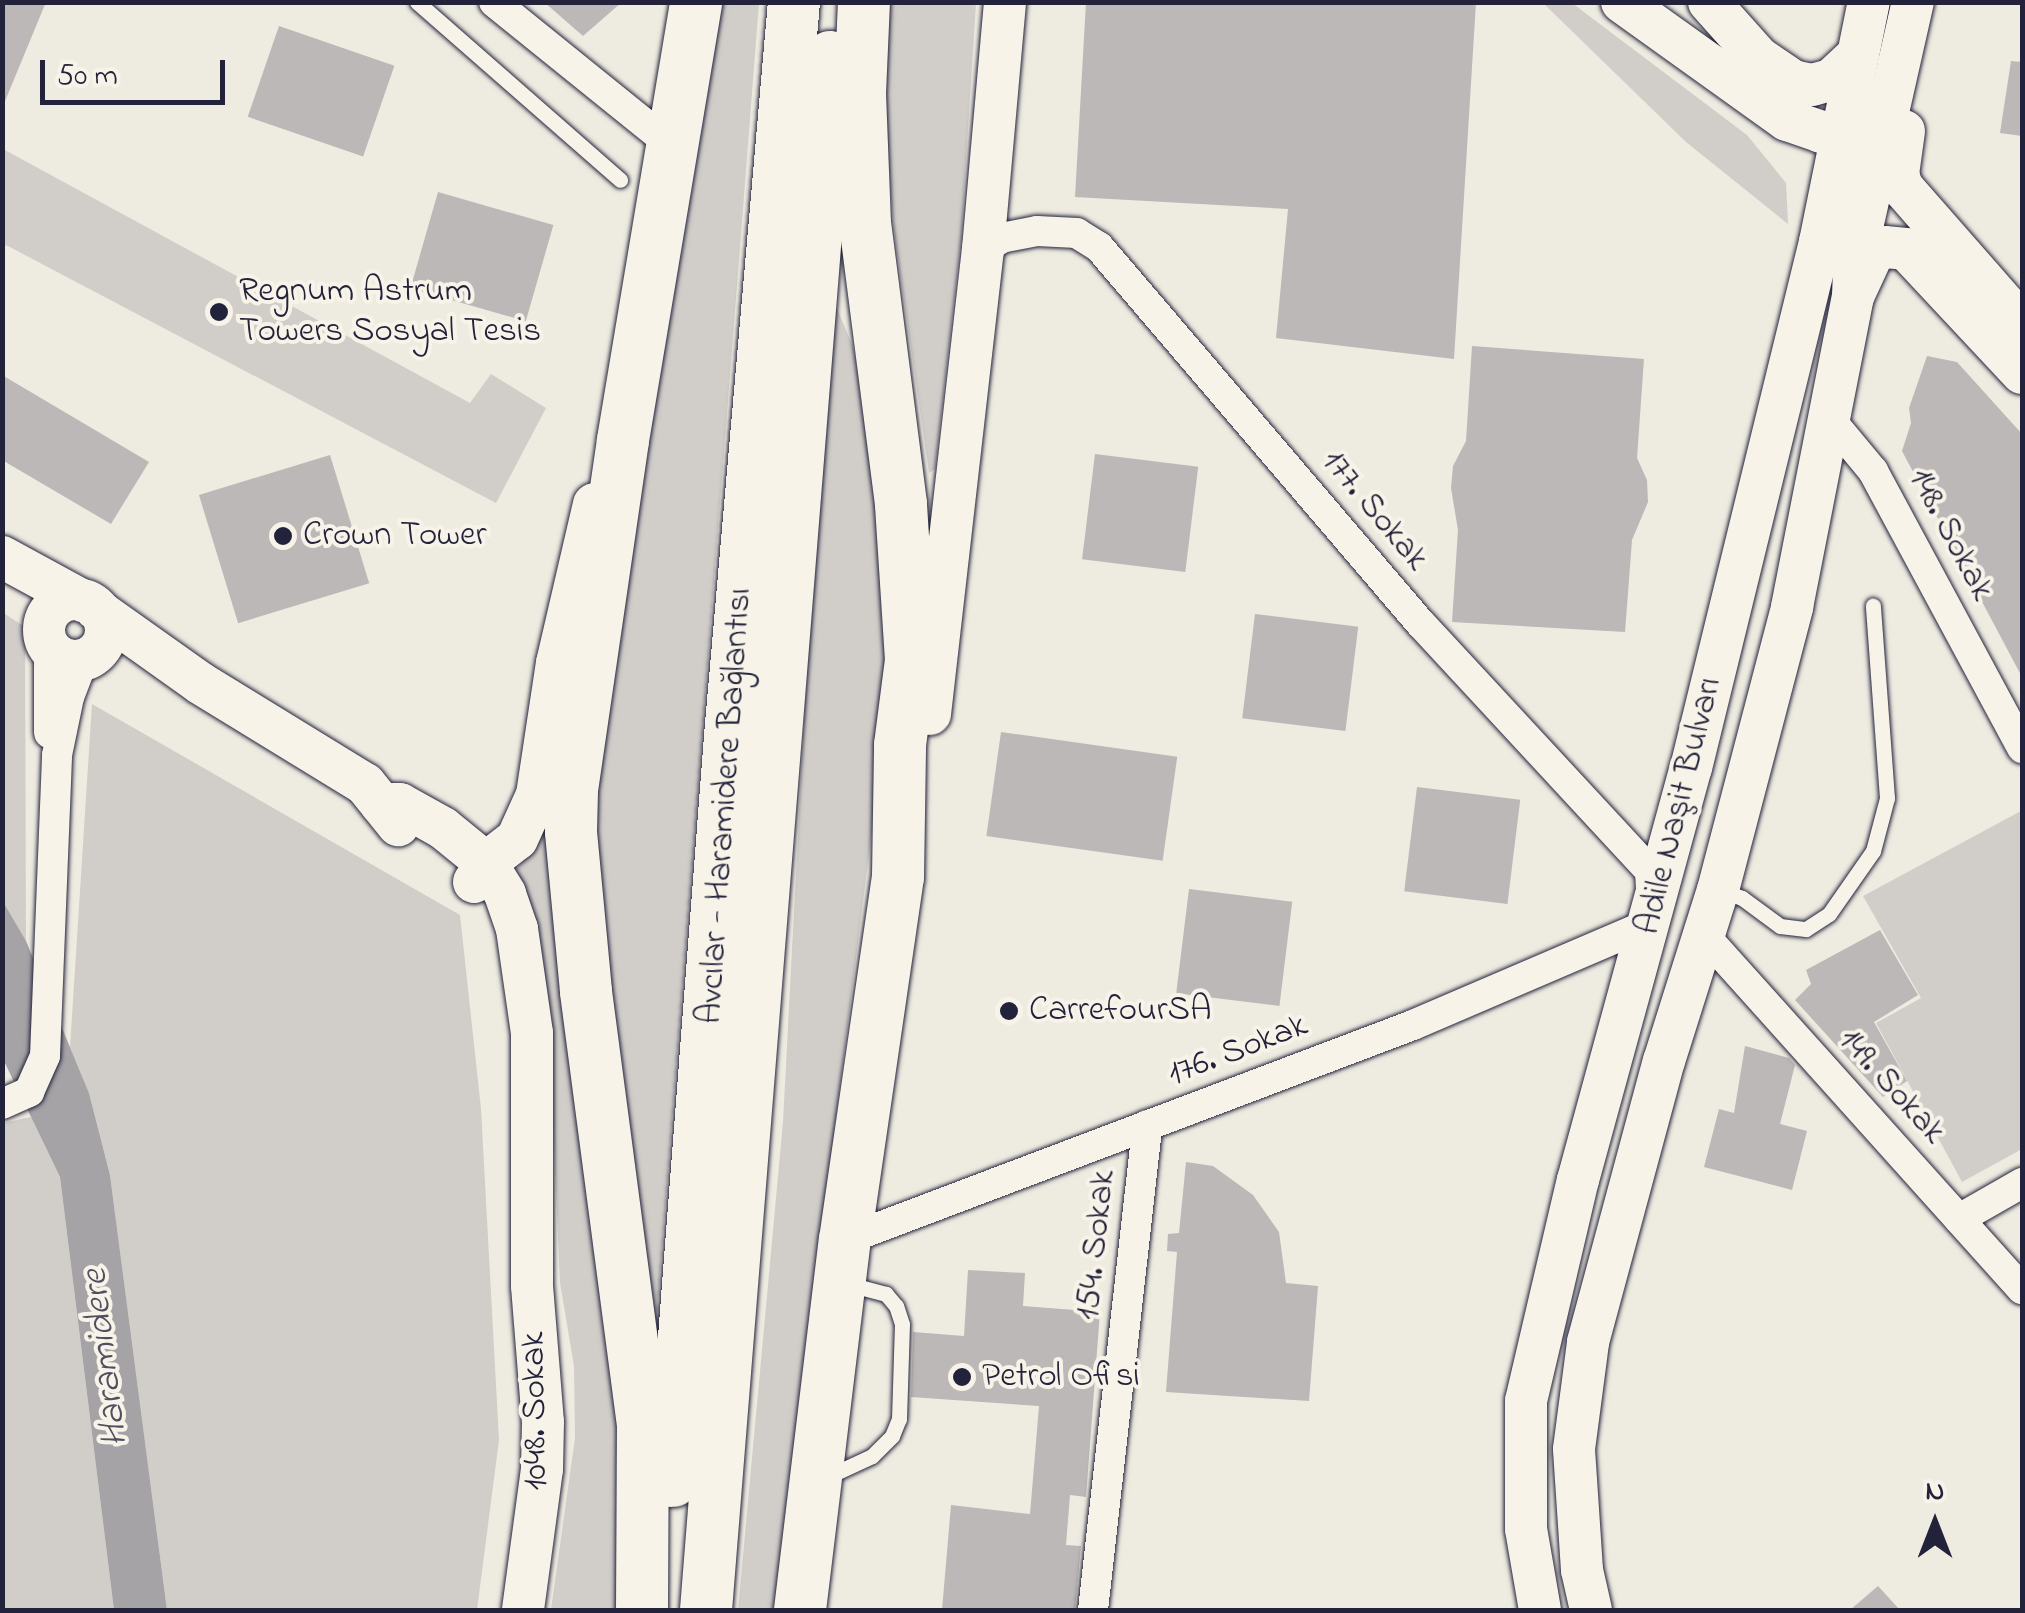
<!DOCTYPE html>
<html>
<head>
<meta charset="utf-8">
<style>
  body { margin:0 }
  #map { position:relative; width:2025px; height:1613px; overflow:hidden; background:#eeebe1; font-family:"Indie Flower",sans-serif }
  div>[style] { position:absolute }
  .green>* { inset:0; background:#d1cdc9 }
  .water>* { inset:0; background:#a6a3a6 }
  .building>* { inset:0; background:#bbb8b7; transform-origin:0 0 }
  .roads { filter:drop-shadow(0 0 2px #22223b) drop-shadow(0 0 2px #22223b) }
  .lane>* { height:15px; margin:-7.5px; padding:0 7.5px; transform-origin:7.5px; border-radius:7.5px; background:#f7f3e8 }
  .street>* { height:30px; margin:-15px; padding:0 15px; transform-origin:15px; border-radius:15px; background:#f7f3e8 }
  .secondary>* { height:42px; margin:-21px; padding:0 21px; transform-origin:21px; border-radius:21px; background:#f7f3e8 }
  .secondary>.ring { margin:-21px; padding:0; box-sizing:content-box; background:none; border:42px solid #f7f3e8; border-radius:50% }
  .highway>* { height:52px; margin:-26px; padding:0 26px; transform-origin:26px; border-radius:26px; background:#f7f3e8 }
  .dots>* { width:28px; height:28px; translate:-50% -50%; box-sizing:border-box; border:5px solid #f7f3e8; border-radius:50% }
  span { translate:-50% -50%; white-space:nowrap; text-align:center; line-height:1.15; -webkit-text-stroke:8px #f7f3e8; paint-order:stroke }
  .poi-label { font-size:35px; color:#22223b }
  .left { translate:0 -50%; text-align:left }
  .street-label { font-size:35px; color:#22223b }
  .water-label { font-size:38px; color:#504f60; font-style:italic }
  .frame { position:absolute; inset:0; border:5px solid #22223b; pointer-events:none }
  .north { position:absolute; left:1885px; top:1473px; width:100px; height:100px; -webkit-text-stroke:8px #f7f3e8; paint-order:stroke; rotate:0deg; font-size:28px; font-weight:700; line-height:40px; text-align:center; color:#22223b }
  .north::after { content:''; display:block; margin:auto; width:35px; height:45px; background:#22223b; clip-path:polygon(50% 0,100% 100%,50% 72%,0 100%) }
  .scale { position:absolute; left:40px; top:60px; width:185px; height:45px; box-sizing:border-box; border:5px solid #22223b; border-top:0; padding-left:12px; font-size:30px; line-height:35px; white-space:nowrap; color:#22223b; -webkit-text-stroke:8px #f7f3e8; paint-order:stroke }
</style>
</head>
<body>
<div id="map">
  <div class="green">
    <i style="clip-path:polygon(721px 3px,759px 3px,654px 1350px,633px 1239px,590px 786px)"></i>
    <i style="clip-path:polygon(887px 3px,976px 3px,961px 238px,935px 469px,929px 473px,894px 230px,886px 131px)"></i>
    <i style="clip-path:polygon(1543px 3px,1572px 3px,1747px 135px,1786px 183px,1788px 224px,1686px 142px)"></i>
    <i style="clip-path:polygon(3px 149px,470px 403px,491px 374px,546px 408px,496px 503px,6px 245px,3px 250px)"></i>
    <i style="clip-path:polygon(835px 304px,852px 344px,868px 412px,890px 647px,884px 735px,774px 1610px,738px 1610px,783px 1122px,810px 606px)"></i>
    <i style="clip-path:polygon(2px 612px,25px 627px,26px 948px,3px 907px)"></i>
    <i style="clip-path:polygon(92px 704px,460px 915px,481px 1109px,499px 1440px,477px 1610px,167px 1610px,110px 1175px,89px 1093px,70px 1047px)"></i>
    <i style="clip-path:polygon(555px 798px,633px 1425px,627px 1610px,551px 1610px,575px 1438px,574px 1366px,560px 1283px,553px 1122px,516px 871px,536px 842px)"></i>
    <i style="clip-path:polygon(2021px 811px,2022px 1149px,1962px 1182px,1876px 1023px,1921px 998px,1863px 896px)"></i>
    <i style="clip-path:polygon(31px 1117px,60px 1177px,114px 1610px,3px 1610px,3px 1123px)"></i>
  </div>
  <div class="water">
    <i style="clip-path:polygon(2px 900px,26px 941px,89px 1093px,110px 1175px,167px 1610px,114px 1610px,60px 1177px,3px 1059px)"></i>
  </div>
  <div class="building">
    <i style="clip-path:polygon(2px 2px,46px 2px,3px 106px,2px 106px)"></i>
    <i style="clip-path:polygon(544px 2px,622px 2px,583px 36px)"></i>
    <i style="clip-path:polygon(1086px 2px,1476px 2px,1454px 359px,1276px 338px,1288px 209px,1075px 197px)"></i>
    <i style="left:279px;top:26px;width:122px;height:96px;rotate:19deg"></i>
    <i style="clip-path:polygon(2011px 61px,2022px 62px,2022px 136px,2000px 133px)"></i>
    <i style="left:438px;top:192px;width:120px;height:100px;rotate:16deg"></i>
    <i style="clip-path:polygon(1472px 346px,1644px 359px,1637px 458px,1647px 480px,1648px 502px,1632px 540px,1625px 632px,1452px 622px,1458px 530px,1451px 488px,1453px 466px,1466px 441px)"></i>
    <i style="clip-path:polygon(1927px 356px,1957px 362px,2022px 434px,2022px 677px,1902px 451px,1911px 423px,1909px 408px)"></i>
    <i style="clip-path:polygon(2px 375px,149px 462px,111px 524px,2px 460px)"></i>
    <i style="left:1095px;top:454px;width:104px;height:106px;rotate:7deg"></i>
    <i style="left:330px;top:455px;width:134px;height:137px;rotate:73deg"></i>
    <i style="left:1255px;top:614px;width:104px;height:105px;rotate:7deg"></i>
    <i style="left:1001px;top:732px;width:178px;height:105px;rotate:8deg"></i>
    <i style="left:1417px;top:787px;width:104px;height:105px;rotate:7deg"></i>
    <i style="left:1189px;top:889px;width:104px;height:105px;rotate:7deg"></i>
    <i style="clip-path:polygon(1880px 930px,1918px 995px,1874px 1022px,1907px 1081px,1883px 1097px,1795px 1000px,1811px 984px,1806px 970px)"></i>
    <i style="clip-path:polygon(1745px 1046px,1789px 1058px,1795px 1065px,1780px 1124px,1807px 1131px,1792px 1190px,1704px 1167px,1719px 1109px,1734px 1113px)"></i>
    <i style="clip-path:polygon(1186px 1162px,1213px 1166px,1253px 1195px,1279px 1232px,1286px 1283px,1318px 1286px,1309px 1401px,1166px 1392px,1177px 1252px,1167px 1251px,1168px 1234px,1179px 1233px)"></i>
    <i style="clip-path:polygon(968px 1270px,1025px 1273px,1023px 1306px,1100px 1312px,1086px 1497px,1070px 1495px,1066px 1545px,1081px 1546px,1075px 1610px,942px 1610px,951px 1505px,1030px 1514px,1039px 1406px,911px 1397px,913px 1332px,964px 1336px)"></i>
    <i style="clip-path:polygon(1878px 1586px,1900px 1610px,1850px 1610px)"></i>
  </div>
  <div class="roads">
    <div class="lane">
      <i style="left:417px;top:2px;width:270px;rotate:41.2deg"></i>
      <i style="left:1722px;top:891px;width:21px;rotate:19deg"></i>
      <i style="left:1742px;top:898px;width:47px;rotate:36.4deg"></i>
      <i style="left:1780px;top:926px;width:26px;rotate:7deg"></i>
      <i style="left:1806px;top:929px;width:27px;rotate:-33deg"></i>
      <i style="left:1829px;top:914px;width:77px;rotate:-55.1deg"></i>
      <i style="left:1873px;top:851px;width:55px;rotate:-75.2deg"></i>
      <i style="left:1887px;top:798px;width:193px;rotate:-94.2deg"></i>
      <i style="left:829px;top:1476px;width:47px;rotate:-24.9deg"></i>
      <i style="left:872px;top:1456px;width:28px;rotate:-45deg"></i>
      <i style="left:892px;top:1436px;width:18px;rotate:-68deg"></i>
      <i style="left:899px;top:1419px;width:95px;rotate:-88.2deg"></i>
      <i style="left:902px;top:1324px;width:19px;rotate:-108deg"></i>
      <i style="left:896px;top:1306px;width:16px;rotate:-130deg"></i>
      <i style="left:886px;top:1294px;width:38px;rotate:-165deg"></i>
    </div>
    <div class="street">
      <i style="left:494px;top:2px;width:231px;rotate:38.9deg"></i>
      <i style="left:1829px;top:418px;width:69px;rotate:50.3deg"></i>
      <i style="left:1873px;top:471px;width:315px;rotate:61.7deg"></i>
      <i style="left:49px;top:647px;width:86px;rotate:90deg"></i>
      <i style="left:1704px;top:935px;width:476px;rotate:48.1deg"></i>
      <i style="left:2px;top:1104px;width:30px;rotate:-24deg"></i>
      <i style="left:29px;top:1092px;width:39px;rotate:-66deg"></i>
      <i style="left:45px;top:1056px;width:301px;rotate:-87.7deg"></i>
      <i style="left:57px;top:755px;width:59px;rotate:-78.3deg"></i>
      <i style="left:69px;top:697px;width:40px;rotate:-69deg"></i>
      <i style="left:1959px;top:1219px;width:73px;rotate:-29.7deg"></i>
      <i style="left:845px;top:1240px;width:607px;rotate:-20.73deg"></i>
      <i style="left:1413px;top:1025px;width:261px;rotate:-23.2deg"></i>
      <i style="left:1653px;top:922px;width:51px;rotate:-93.4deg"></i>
      <i style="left:1650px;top:871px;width:337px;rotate:-132.8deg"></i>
      <i style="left:1421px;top:624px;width:496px;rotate:-130.5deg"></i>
      <i style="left:1099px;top:247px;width:26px;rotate:-148deg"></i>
      <i style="left:1077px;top:233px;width:40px;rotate:-177.1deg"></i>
      <i style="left:1037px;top:231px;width:36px;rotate:169deg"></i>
      <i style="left:1002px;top:238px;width:22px;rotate:150deg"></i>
      <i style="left:1093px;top:1610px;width:488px;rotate:-83.6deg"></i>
    </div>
    <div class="secondary">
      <i style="left:1622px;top:2px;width:203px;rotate:35.6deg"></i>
      <i style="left:1787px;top:120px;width:36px;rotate:19deg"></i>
      <i style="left:1821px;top:132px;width:47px;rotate:6.1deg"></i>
      <i style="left:1709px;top:2px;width:75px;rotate:48.2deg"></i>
      <i style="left:1759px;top:58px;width:41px;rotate:34.1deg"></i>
      <i style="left:1793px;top:81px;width:19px;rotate:12deg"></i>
      <i style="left:1812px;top:85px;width:20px;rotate:-15deg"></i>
      <i style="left:1831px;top:80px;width:37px;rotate:-43deg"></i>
      <i style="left:1904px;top:131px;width:43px;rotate:97.9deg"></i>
      <i style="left:1898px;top:174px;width:14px;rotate:73deg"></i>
      <i style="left:1902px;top:187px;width:182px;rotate:48.8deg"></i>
      <i style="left:1855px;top:292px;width:43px;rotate:-65.2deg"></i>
      <i style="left:1873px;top:253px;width:13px;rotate:-27deg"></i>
      <i style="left:1885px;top:247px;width:21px;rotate:5deg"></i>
      <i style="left:1906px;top:249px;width:170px;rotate:46.9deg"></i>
      <i style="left:2px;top:557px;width:94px;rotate:28.5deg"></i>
      <i class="ring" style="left:44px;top:599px;width:20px;height:20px"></i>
      <i style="left:96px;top:609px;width:128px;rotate:35.4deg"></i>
      <i style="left:200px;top:683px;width:193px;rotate:31.5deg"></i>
      <i style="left:365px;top:784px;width:53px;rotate:51.2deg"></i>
      <i style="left:930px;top:714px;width:468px;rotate:-83.5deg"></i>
      <i style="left:983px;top:249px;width:248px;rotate:-84.9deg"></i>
      <i style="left:381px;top:804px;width:19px"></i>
      <i style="left:400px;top:804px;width:49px;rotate:29.2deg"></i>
      <i style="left:443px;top:828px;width:55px;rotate:39.1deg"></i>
      <i style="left:486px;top:863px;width:36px;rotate:58deg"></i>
      <i style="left:505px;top:894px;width:37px;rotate:71deg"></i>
      <i style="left:517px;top:929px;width:105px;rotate:81.8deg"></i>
      <i style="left:532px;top:1033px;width:253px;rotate:90deg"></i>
      <i style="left:532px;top:1286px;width:136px;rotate:85.4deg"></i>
      <i style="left:543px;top:1422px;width:47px;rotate:91.2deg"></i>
      <i style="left:542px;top:1469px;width:142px;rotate:97.7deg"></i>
      <i style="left:474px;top:882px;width:22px;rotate:-58deg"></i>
      <i style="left:486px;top:863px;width:39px;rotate:-38deg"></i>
      <i style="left:517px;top:839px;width:48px;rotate:-65.6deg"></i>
      <i style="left:537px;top:795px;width:134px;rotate:-81.4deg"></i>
      <i style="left:557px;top:663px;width:163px;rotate:-76.9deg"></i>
      <i style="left:1540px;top:1610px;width:82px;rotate:-99.8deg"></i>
      <i style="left:1526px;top:1529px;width:128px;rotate:-90deg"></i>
      <i style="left:1526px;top:1401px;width:227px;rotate:-76.8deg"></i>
      <i style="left:1578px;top:1180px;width:427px;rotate:-74.7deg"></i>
      <i style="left:1691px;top:768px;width:542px;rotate:-76.22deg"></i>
      <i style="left:1820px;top:242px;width:245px;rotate:-78.5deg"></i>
      <i style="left:1591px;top:1610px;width:41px;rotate:-102.7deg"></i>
      <i style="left:1582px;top:1570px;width:121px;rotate:-93.8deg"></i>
      <i style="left:1574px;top:1449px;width:108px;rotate:-82.5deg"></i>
      <i style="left:1588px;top:1342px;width:291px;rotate:-74.9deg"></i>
      <i style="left:1664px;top:1061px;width:179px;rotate:-72.5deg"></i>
      <i style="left:1718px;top:890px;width:293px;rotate:-75.3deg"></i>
      <i style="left:1792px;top:607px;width:316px;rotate:-78.9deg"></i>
      <i style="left:1853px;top:297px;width:34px;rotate:-88deg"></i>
      <i style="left:1854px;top:263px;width:268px;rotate:-77.3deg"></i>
    </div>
    <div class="highway">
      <i style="left:673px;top:1481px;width:747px;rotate:-85.62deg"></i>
      <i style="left:730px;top:736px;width:737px;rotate:-85.02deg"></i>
      <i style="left:642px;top:1610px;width:185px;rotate:-89.7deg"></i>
      <i style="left:643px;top:1425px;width:438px;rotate:-97.5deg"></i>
      <i style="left:586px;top:991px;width:160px;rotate:-95.4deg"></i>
      <i style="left:571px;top:832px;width:42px;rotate:-88.6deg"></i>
      <i style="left:572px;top:790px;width:354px;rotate:-81.7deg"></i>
      <i style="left:623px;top:440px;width:444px;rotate:-80.5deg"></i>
      <i style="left:706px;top:1610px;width:1558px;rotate:-85.43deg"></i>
      <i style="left:800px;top:1610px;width:373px;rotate:-83.1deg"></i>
      <i style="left:845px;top:1240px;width:367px;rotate:-81.7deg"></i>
      <i style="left:898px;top:877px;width:132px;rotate:-89.1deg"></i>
      <i style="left:900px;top:745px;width:86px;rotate:-82.6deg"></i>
      <i style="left:911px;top:660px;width:156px;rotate:-93.7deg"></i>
      <i style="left:901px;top:504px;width:282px;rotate:-97.3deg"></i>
      <i style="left:865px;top:224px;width:131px;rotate:-92.2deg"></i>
      <i style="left:860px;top:93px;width:91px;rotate:-87.5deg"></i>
    </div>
  </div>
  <div class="dots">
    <i style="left:219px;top:312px;background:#22223b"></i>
    <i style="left:283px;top:536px;background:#22223b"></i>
    <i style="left:1009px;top:1011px;background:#22223b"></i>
    <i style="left:962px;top:1377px;background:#22223b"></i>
  </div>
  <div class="poi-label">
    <span class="left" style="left:239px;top:312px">Regnum Astrum<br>Towers Sosyal Tesis</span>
    <span class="left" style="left:303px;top:536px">Crown Tower</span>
    <span class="left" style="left:1029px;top:1011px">CarrefourSA</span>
    <span class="left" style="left:982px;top:1377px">Petrol Ofisi</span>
  </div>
  <div class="street-label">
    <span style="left:1374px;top:511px;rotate:50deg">177. Sokak</span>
    <span style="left:1950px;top:535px;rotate:62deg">148. Sokak</span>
    <span style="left:726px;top:806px;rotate:-86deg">Avcılar - Haramidere Bağlantısı</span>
    <span style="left:1680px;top:806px;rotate:-76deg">Adile Naşit Bulvarı</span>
    <span style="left:1238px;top:1051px;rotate:-21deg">176. Sokak</span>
    <span style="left:1891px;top:1087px;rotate:48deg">149. Sokak</span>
    <span style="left:1097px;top:1245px;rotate:-84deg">154. Sokak</span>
    <span style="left:536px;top:1411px;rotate:-91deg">1048. Sokak</span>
  </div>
  <div class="water-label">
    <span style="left:107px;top:1358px;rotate:-97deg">Haramidere</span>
  </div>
  <div class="frame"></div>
  <div class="north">N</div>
  <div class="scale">50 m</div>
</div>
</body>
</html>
